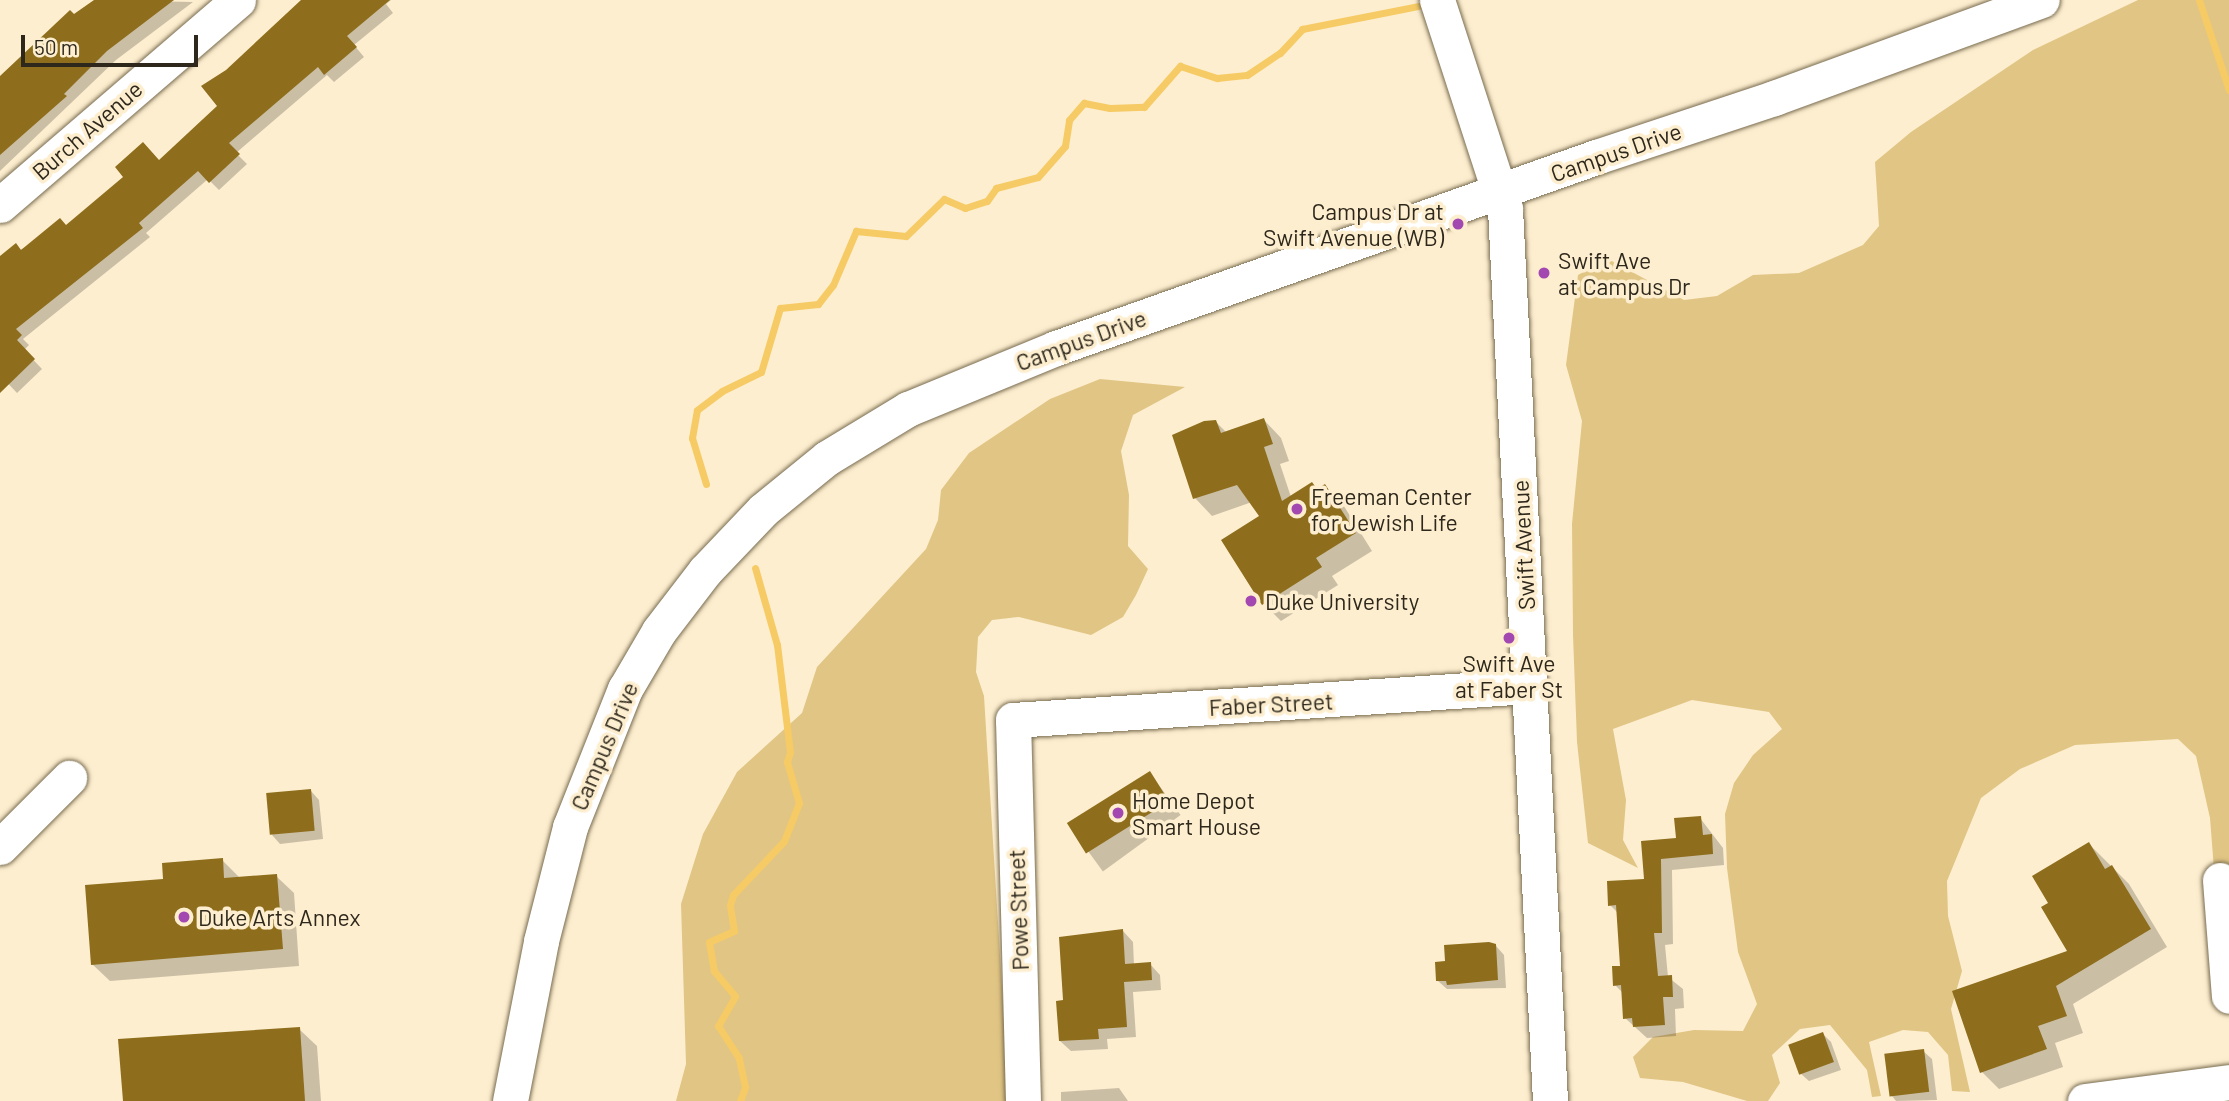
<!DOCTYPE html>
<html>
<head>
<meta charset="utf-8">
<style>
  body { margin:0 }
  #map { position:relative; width:2229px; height:1101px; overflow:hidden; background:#fdeecf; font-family:Barlow,sans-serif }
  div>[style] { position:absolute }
  .green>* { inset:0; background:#e1c584 }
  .shadow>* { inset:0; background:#0003; transform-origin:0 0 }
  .stream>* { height:7px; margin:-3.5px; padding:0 3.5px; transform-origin:3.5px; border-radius:3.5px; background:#f6cb65 }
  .building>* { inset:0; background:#8e6e1c; transform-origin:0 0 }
  .roads { filter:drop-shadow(0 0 2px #786b4f) drop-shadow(0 0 2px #786b4f) }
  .minor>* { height:35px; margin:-17.5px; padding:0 17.5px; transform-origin:17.5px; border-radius:17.5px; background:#fff }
  .dots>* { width:19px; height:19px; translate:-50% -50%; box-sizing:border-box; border:4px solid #fdeecf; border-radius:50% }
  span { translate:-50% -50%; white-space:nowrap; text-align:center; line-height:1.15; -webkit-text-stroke:7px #fdeecf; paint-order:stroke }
  .street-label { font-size:23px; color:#2e281c }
  .poi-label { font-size:23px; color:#2e281c }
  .right { translate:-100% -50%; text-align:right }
  .left { translate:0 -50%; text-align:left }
  .scale { position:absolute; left:21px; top:35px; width:177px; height:32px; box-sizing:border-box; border:4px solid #2e281c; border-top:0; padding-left:9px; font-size:21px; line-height:24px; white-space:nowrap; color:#2e281c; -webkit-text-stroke:5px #fdeecf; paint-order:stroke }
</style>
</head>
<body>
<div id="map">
  <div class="green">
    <i style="clip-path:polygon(2138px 0,2229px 0,2229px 951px,2220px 946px,2210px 818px,2196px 756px,2178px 739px,2075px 745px,2020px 769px,1981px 798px,1947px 881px,1948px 916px,1962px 971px,1951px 1009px,1970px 1092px,1952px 1091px,1948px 1055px,1928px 1032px,1903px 1030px,1869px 1042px,1881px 1096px,1872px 1097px,1867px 1070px,1830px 1025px,1800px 1029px,1772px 1055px,1780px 1083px,1768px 1101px,1747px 1101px,1683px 1082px,1640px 1078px,1633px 1057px,1653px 1037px,1694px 1030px,1743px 1031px,1757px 1004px,1738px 952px,1727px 868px,1725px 814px,1734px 783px,1753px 755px,1782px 729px,1769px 712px,1692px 700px,1613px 729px,1626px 800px,1623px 840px,1638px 868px,1588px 843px,1577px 742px,1573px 635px,1572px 524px,1582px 421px,1566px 365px,1578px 275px,1608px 259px,1684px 300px,1717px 296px,1753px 275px,1799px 273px,1863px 245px,1879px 226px,1875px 162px,1911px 132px,2033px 50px)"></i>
    <i style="clip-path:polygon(1100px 379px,1185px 387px,1133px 415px,1121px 451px,1129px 495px,1128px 546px,1148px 569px,1136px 595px,1123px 617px,1091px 635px,1019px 617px,992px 620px,978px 637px,976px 672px,984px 696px,1009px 1101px,676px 1101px,686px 1064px,681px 904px,703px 834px,737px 772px,802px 713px,817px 667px,926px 549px,938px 520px,941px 490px,969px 453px,1050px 399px)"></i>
  </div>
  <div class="shadow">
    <i style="clip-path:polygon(97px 0,193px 2px,116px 60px,0 171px,0 79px)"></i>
    <i style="clip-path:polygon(304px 0,391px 0,386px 4px,393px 13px,354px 45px,364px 57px,334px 82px,327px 75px,236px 153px,247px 164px,219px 190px,208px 179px,146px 233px,150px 237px,23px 339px,29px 345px,24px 350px,42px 369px,17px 393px,0 375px,0 260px,66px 227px,160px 162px,220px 106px,228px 71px)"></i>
    <i style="clip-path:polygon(1264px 420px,1281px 438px,1289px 461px,1280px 464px,1291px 497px,1325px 486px,1342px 503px,1372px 551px,1332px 576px,1338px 585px,1281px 621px,1264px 604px,1223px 541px,1261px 516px,1252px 502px,1212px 516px,1195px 498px,1215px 421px,1227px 433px)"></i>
    <i style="left:1150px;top:773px;width:52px;height:96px;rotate:54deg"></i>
    <i style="clip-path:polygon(311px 791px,319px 800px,323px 839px,280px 844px,272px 835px)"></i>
    <i style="clip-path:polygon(1700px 818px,1723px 848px,1724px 865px,1672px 870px,1673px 944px,1665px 945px,1668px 977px,1683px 989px,1684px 1008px,1675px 1009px,1676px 1036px,1647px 1038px,1625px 1018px,1624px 994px,1615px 985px,1621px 967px,1618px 913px,1610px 905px,1646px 880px,1643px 843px,1677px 839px)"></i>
    <i style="clip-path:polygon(2089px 844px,2129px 884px,2167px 947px,2073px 1004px,2083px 1033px,2055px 1043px,2063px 1067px,1999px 1089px,1982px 1072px,2069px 951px,2050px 904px)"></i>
    <i style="clip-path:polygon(222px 860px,239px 877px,276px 876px,294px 893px,299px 966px,110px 981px,92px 964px,165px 881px)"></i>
    <i style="clip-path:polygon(1123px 931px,1133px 942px,1134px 965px,1150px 964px,1160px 975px,1161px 990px,1133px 992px,1136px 1037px,1107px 1039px,1108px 1049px,1071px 1051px,1060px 1041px,1065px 1002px)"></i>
    <i style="clip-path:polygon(1496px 946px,1504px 955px,1506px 988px,1447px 989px,1438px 981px,1447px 962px)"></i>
    <i style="clip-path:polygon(299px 1029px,317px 1046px,321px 1101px,125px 1101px)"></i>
    <i style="clip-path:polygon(1823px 1034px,1831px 1042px,1841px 1070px,1809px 1081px,1800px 1073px)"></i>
    <i style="clip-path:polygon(1923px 1051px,1932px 1059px,1937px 1100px,1896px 1101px,1892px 1096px)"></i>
    <i style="clip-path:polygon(1119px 1088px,1128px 1101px,1061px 1101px,1061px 1092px)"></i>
  </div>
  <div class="stream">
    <i style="left:2199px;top:0;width:95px;rotate:71.6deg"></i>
    <i style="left:706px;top:484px;width:48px;rotate:-106.9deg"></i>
    <i style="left:692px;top:438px;width:28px;rotate:-80deg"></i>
    <i style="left:697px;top:410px;width:31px;rotate:-37deg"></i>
    <i style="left:722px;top:391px;width:43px;rotate:-26deg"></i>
    <i style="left:761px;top:372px;width:67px;rotate:-73.5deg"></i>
    <i style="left:780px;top:308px;width:38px;rotate:-6deg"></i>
    <i style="left:818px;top:304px;width:24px;rotate:-52deg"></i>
    <i style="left:833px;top:285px;width:59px;rotate:-66.9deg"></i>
    <i style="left:856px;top:231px;width:50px;rotate:5.7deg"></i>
    <i style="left:906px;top:236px;width:53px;rotate:-44.2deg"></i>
    <i style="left:944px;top:199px;width:23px;rotate:23deg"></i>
    <i style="left:965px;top:208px;width:23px;rotate:-18deg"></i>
    <i style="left:987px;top:201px;width:16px;rotate:-55deg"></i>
    <i style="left:996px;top:188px;width:43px;rotate:-14.7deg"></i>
    <i style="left:1038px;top:177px;width:41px;rotate:-48.9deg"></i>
    <i style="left:1065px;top:146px;width:26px;rotate:-81deg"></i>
    <i style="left:1069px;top:120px;width:23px;rotate:-49deg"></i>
    <i style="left:1084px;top:103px;width:26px;rotate:11deg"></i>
    <i style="left:1110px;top:108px;width:34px;rotate:-2deg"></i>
    <i style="left:1144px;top:107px;width:55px;rotate:-48.7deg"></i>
    <i style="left:1180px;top:66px;width:39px;rotate:18deg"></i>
    <i style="left:1217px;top:78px;width:30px;rotate:-6deg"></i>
    <i style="left:1247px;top:75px;width:40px;rotate:-34deg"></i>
    <i style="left:1280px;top:53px;width:33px;rotate:-47deg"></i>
    <i style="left:1302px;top:29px;width:118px;rotate:-11.2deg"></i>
    <i style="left:740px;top:1101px;width:15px;rotate:-70deg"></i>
    <i style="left:745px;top:1087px;width:30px;rotate:-102deg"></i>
    <i style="left:739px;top:1058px;width:38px;rotate:-123deg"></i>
    <i style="left:718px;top:1026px;width:34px;rotate:-60deg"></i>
    <i style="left:735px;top:996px;width:33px;rotate:-130deg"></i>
    <i style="left:714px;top:971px;width:29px;rotate:-100deg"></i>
    <i style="left:709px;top:942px;width:27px;rotate:-24deg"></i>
    <i style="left:734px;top:931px;width:26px;rotate:-99deg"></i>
    <i style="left:730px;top:905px;width:10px;rotate:-73deg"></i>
    <i style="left:733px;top:895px;width:74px;rotate:-46.6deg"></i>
    <i style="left:784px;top:841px;width:41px;rotate:-68.5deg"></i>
    <i style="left:799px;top:803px;width:43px;rotate:-106.3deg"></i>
    <i style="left:787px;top:762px;width:10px;rotate:-73deg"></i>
    <i style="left:790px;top:752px;width:108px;rotate:-96.9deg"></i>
    <i style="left:777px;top:645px;width:80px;rotate:-105.9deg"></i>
  </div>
  <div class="building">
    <i style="clip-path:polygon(94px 0,174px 0,107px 51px,64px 94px,67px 96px,0 155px,0 76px,70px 10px,74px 14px)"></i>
    <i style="clip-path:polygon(301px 0,390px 0,347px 36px,357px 47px,324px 75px,318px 67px,229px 143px,240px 154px,209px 183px,198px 171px,139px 223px,143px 228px,16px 329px,22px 335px,17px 340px,35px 359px,0 393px,0 256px,16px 243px,21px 250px,60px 218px,66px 225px,123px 177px,115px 167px,143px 142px,159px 160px,217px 106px,201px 86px,226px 70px)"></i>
    <i style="clip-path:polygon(1264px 418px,1273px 444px,1264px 447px,1282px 501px,1312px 482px,1317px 489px,1325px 484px,1356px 533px,1316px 558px,1322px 567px,1262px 605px,1221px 540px,1259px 516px,1237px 485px,1193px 499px,1172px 435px,1204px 421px,1216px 420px,1221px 433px)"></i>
    <i style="left:1150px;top:771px;width:36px;height:98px;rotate:58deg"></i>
    <i style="left:311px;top:789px;width:42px;height:45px;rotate:85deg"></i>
    <i style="clip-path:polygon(1701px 816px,1703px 835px,1712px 834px,1713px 854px,1661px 859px,1662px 933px,1654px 933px,1658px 976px,1672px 975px,1673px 997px,1663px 997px,1665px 1025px,1633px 1027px,1632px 1018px,1623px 1019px,1621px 985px,1613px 986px,1612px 966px,1620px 966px,1616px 905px,1608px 906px,1607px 881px,1644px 879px,1641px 841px,1676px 838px,1674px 818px)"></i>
    <i style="clip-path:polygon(2089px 842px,2105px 869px,2112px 865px,2151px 929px,2056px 986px,2067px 1016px,2038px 1026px,2047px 1049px,1980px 1073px,1952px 991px,2067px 951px,2041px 907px,2048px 903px,2032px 876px)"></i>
    <i style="clip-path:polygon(223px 858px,224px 878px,277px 874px,283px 949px,91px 965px,85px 885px,163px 879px,162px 863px)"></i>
    <i style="clip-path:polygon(1123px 929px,1125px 964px,1151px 962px,1152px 980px,1124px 982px,1127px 1027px,1098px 1029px,1099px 1039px,1059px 1041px,1056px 1001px,1063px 1000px,1059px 937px)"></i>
    <i style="clip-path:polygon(1489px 942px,1496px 944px,1498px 980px,1447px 985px,1446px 981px,1436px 981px,1435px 962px,1445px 961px,1444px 945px)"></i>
    <i style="clip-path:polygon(300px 1027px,305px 1101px,123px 1101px,118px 1039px)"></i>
    <i style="left:1823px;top:1032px;width:32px;height:37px;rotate:70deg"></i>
    <i style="left:1924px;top:1049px;width:43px;height:40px;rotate:83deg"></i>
  </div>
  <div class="roads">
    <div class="minor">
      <i style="left:1437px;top:0;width:220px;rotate:72deg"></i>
      <i style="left:1505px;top:209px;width:893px;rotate:87.11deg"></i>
      <i style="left:0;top:205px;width:314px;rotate:-40.7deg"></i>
      <i style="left:0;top:847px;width:98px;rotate:-45deg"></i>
      <i style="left:2220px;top:880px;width:116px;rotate:85.6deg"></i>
      <i style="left:510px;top:1101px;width:163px;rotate:-79deg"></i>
      <i style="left:541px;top:941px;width:118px;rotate:-75.7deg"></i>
      <i style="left:570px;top:827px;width:149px;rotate:-68.3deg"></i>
      <i style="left:625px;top:689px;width:67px;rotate:-59.6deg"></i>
      <i style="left:659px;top:631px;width:76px;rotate:-52.5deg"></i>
      <i style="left:705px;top:571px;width:84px;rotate:-46.4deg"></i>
      <i style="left:763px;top:510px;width:82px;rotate:-39.1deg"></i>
      <i style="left:827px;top:458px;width:95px;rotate:-31.2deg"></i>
      <i style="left:908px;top:409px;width:160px;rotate:-22.4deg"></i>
      <i style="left:1056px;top:348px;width:573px;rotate:-19.48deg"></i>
      <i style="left:1596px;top:157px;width:188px;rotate:-18.3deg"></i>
      <i style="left:1774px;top:98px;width:285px;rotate:-20.1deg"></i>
      <i style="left:1023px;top:1101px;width:381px;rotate:-91.5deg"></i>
      <i style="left:1013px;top:720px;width:517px;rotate:-3.77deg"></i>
      <i style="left:2085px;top:1101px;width:145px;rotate:-7.5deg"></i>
    </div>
  </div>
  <div class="dots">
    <i style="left:1458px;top:224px;background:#a347b1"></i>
    <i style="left:1544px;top:273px;background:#a347b1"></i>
    <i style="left:1297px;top:509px;background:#a347b1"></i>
    <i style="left:1251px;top:601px;background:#a347b1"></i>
    <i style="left:1509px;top:638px;background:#a347b1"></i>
    <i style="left:1118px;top:813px;background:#a347b1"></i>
    <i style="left:184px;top:917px;background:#a347b1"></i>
  </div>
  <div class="street-label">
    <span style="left:87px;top:130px;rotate:-41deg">Burch Avenue</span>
    <span style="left:1616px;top:152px;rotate:-19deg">Campus Drive</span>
    <span style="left:1081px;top:340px;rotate:-20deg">Campus Drive</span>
    <span style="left:1523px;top:545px;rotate:-93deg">Swift Avenue</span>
    <span style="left:1271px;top:704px;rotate:-3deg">Faber Street</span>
    <span style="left:604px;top:746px;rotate:-67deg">Campus Drive</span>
    <span style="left:1018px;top:910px;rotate:-92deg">Powe Street</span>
  </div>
  <div class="poi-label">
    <span class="right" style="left:1444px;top:224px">Campus Dr at<br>Swift Avenue (WB)</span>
    <span class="left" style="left:1558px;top:273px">Swift Ave<br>at Campus Dr</span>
    <span class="left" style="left:1311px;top:509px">Freeman Center<br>for Jewish Life</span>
    <span class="left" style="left:1265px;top:601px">Duke University</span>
    <span style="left:1509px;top:676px">Swift Ave<br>at Faber St</span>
    <span class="left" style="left:1132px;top:813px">Home Depot<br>Smart House</span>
    <span class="left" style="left:198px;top:917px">Duke Arts Annex</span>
  </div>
  <div class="scale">50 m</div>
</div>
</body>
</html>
